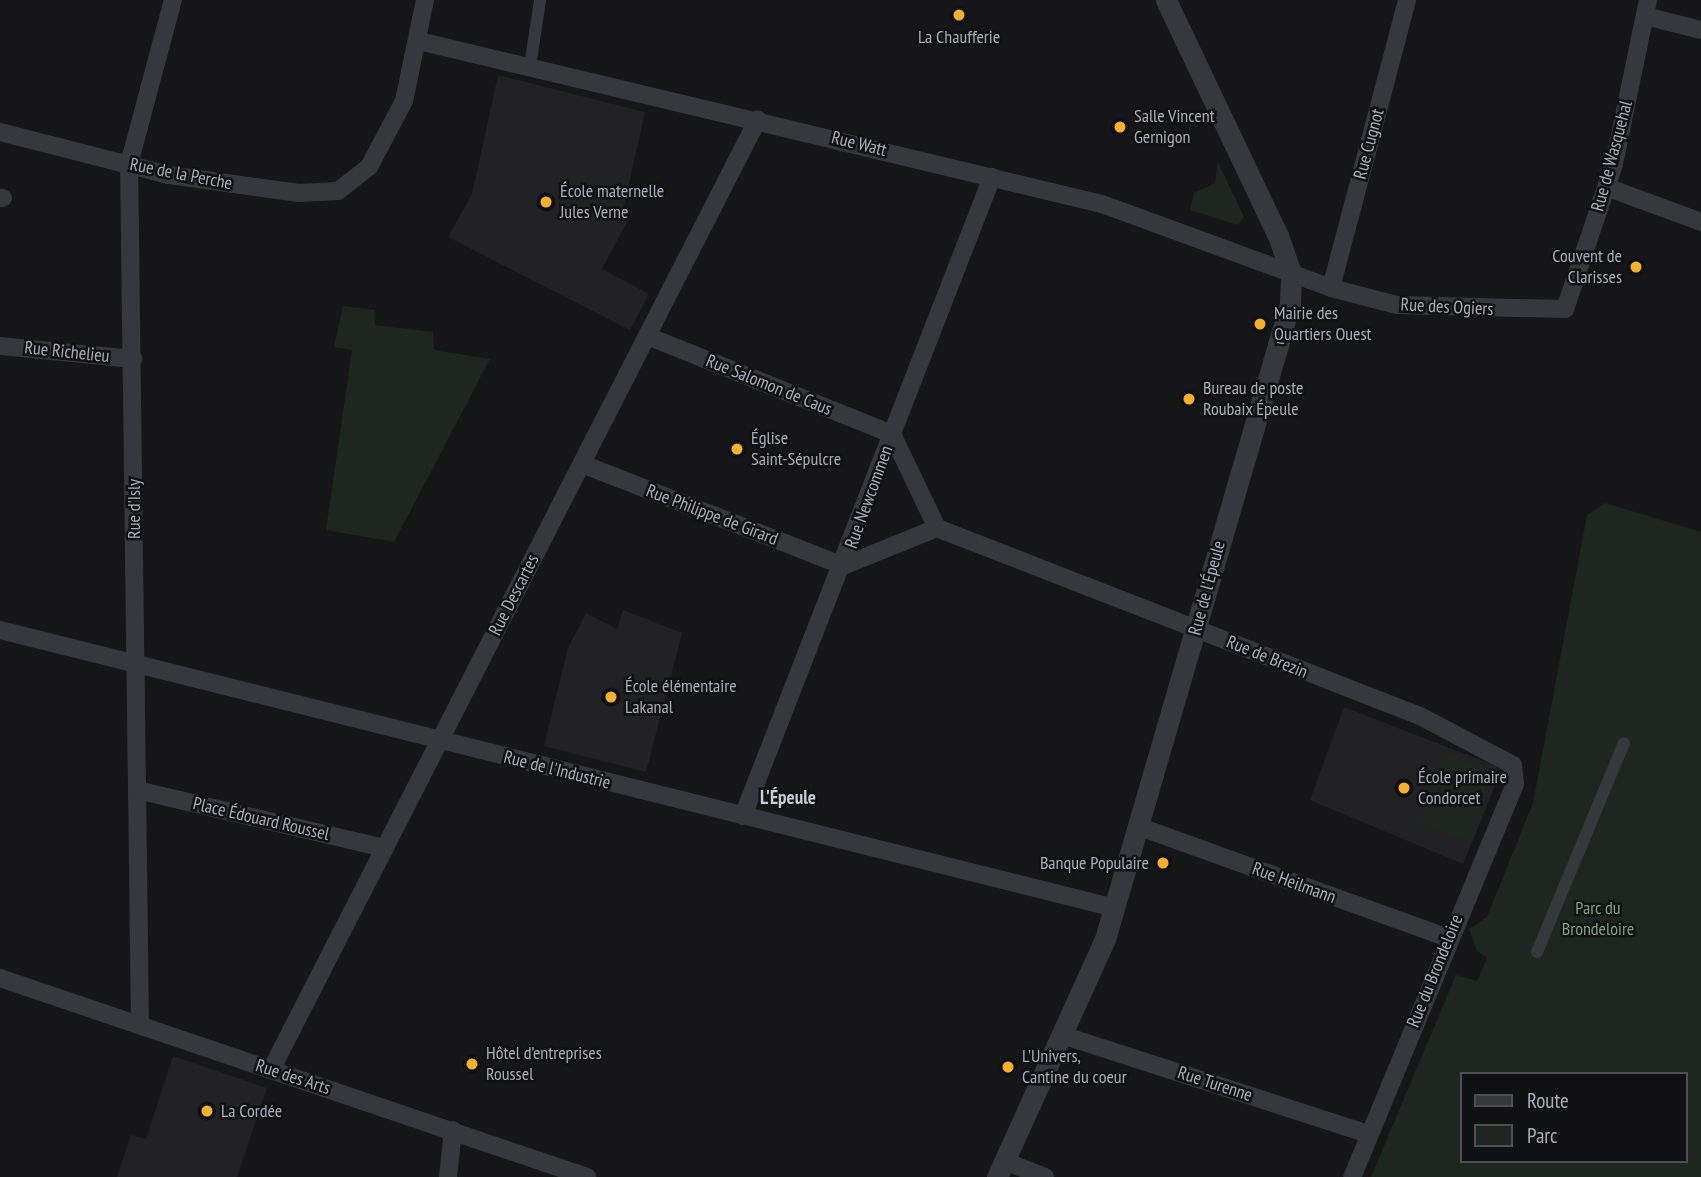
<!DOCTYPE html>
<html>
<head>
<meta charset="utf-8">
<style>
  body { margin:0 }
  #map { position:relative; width:1701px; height:1177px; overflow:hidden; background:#161618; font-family:"PT Sans Narrow",sans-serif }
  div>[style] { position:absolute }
  .built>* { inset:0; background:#222225 }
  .green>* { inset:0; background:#1e261f; transform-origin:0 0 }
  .pedestrian>* { height:12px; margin:-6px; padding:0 6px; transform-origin:6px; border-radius:6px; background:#37383d }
  .minor>* { height:18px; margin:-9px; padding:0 9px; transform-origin:9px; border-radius:9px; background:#37383d }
  .tertiary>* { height:21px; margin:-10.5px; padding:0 10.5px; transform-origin:10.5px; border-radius:10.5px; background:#37383d }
  .dots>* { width:19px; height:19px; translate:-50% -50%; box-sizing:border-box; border:4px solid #111113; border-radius:50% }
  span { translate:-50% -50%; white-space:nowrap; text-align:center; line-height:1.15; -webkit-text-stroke:5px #111113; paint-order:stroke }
  .poi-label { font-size:18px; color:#a8adb8 }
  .left { translate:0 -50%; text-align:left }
  .right { translate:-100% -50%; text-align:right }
  .street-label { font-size:18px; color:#a8adb8 }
  .park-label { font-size:18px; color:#7fa381 }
  .neighbourhood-label { font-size:19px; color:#c9ccd4; font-weight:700 }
  .legend { position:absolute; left:1460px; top:1072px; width:228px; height:91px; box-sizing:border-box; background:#111113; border:2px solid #4d4f55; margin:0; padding:9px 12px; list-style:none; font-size:21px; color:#a8adb8 }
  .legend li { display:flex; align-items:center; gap:14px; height:35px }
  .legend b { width:35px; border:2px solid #4d4f55 }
</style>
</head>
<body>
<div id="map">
  <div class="built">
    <i style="clip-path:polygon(498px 75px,645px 112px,623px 210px,633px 211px,602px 269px,649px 294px,630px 330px,448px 237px,472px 194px)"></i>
    <i style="clip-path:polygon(623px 610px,682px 633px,646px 772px,544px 746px,568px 648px,586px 613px,617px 629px)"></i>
    <i style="clip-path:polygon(1344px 707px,1496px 766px,1499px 776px,1463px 864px,1310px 800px)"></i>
    <i style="clip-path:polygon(173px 1056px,267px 1088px,237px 1177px,117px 1177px,131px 1135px,146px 1139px)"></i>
  </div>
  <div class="green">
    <i style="clip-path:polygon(1218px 162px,1244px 217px,1238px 225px,1190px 210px,1194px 193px,1215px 183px)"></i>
    <i style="clip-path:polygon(343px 306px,375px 310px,375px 325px,433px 332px,434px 350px,490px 359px,394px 542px,326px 530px,352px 350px,334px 347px)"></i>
    <i style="clip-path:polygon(evenodd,1605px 503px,1701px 532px,1701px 1177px,1371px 1177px,1456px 975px,1477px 981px,1487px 958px,1477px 951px,1469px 929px,1487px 917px,1533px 803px,1587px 515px,1605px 503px,1461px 1074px,1685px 1074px,1685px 1161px,1461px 1161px,1461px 1074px)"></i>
    <i style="left:1446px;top:754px;width:53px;height:73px;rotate:22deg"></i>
  </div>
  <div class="pedestrian">
    <i style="left:530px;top:67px;width:68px;rotate:-81.5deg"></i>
    <i style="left:1537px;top:952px;width:226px;rotate:-67.4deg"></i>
  </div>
  <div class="minor">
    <i style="left:1645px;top:16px;width:58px;rotate:14deg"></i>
    <i style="left:419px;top:41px;width:702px;rotate:13.42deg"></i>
    <i style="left:1102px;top:204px;width:244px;rotate:20.1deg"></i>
    <i style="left:1331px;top:288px;width:68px;rotate:14.4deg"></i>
    <i style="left:1397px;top:305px;width:168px;rotate:1.4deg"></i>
    <i style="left:1565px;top:309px;width:153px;rotate:-71.3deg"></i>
    <i style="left:1614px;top:164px;width:167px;rotate:-78.3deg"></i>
    <i style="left:0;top:132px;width:174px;rotate:14.3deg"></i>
    <i style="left:169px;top:175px;width:131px;rotate:7.9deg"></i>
    <i style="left:299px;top:193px;width:39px;rotate:-3deg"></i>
    <i style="left:338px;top:191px;width:39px;rotate:-38deg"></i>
    <i style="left:369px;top:167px;width:75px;rotate:-62.1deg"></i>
    <i style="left:404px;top:101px;width:103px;rotate:-78.3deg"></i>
    <i style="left:1606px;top:187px;width:101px;rotate:20.2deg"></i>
    <i style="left:0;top:198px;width:3px"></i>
    <i style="left:1331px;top:288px;width:298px;rotate:-75.2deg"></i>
    <i style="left:647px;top:336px;width:264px;rotate:21.8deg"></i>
    <i style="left:892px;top:434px;width:104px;rotate:64.4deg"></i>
    <i style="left:0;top:346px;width:134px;rotate:5.6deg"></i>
    <i style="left:582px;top:464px;width:280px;rotate:21.3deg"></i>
    <i style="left:843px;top:566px;width:101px;rotate:-22deg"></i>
    <i style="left:937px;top:528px;width:518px;rotate:21.27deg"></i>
    <i style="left:1420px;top:716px;width:105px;rotate:27.8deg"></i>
    <i style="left:1513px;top:765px;width:19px;rotate:84deg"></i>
    <i style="left:1515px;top:784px;width:425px;rotate:112.5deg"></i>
    <i style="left:0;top:630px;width:1149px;rotate:14deg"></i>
    <i style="left:137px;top:790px;width:255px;rotate:13.2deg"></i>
    <i style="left:743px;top:816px;width:686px;rotate:-68.71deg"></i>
    <i style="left:1140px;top:827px;width:327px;rotate:19.8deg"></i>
    <i style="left:0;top:978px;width:620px;rotate:18.73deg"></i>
    <i style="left:140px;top:1024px;width:860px;rotate:-90.73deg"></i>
    <i style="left:129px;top:164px;width:170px;rotate:-75deg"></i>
    <i style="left:1062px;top:1035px;width:322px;rotate:17.9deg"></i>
    <i style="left:271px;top:1070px;width:1068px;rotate:-62.88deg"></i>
    <i style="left:1004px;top:1161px;width:44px;rotate:21.3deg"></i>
    <i style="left:448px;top:1177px;width:47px;rotate:-83.9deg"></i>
  </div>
  <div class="tertiary">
    <i style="left:997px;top:1177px;width:261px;rotate:-65.6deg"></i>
    <i style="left:1105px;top:939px;width:661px;rotate:-73.76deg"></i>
    <i style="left:1290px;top:304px;width:31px;rotate:-88deg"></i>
    <i style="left:1291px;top:273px;width:39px;rotate:-109deg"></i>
    <i style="left:1278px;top:236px;width:261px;rotate:-115.4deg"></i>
  </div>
  <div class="dots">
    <i style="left:959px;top:15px;background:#f2b134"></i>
    <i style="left:1120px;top:127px;background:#f2b134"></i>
    <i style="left:546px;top:202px;background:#f2b134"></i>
    <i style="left:1636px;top:267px;background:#f2b134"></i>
    <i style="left:1260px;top:324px;background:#f2b134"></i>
    <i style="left:1189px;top:399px;background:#f2b134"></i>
    <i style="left:737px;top:449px;background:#f2b134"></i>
    <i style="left:611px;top:697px;background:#f2b134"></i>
    <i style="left:1404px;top:788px;background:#f2b134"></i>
    <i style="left:1163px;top:863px;background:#f2b134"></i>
    <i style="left:472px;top:1064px;background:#f2b134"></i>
    <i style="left:1008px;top:1067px;background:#f2b134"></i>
    <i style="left:207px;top:1111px;background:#f2b134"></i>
  </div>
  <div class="poi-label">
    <span style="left:959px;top:37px">La Chaufferie</span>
    <span class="left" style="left:1134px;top:127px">Salle Vincent<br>Gernigon</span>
    <span class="left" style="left:560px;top:202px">École maternelle<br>Jules Verne</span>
    <span class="right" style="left:1622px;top:267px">Couvent de<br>Clarisses</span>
    <span class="left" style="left:1274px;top:324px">Mairie des<br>Quartiers Ouest</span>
    <span class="left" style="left:1203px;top:399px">Bureau de poste<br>Roubaix Épeule</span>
    <span class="left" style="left:751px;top:449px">Église<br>Saint-Sépulcre</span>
    <span class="left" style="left:625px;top:697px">École élémentaire<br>Lakanal</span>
    <span class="left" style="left:1418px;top:788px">École primaire<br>Condorcet</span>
    <span class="right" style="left:1149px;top:863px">Banque Populaire</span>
    <span class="left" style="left:486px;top:1064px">Hôtel d’entreprises<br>Roussel</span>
    <span class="left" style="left:1022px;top:1067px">L'Univers,<br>Cantine du coeur</span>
    <span class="left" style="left:221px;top:1111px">La Cordée</span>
  </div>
  <div class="street-label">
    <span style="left:859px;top:144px;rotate:14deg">Rue Watt</span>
    <span style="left:1369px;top:144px;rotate:-75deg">Rue Cugnot</span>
    <span style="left:1612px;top:156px;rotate:-75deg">Rue de Wasquehal</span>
    <span style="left:181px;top:174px;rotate:11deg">Rue de la Perche</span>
    <span style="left:1447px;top:307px;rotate:3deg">Rue des Ogiers</span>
    <span style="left:67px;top:352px;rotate:6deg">Rue Richelieu</span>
    <span style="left:769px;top:385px;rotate:22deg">Rue Salomon de Caus</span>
    <span style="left:869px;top:497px;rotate:-70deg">Rue Newcommen</span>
    <span style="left:134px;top:509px;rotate:-90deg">Rue d'Isly</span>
    <span style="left:712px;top:515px;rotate:21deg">Rue Philippe de Girard</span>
    <span style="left:1207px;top:588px;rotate:-75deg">Rue de l'Épeule</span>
    <span style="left:514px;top:595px;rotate:-63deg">Rue Descartes</span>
    <span style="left:1267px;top:657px;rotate:22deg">Rue de Brezin</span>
    <span style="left:557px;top:770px;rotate:14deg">Rue de l'Industrie</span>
    <span style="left:261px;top:819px;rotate:13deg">Place Édouard Roussel</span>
    <span style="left:1294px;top:883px;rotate:20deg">Rue Heilmann</span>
    <span style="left:1435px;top:971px;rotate:-68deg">Rue du Brondeloire</span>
    <span style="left:293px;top:1077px;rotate:18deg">Rue des Arts</span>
    <span style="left:1215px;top:1084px;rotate:18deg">Rue Turenne</span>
  </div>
  <div class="park-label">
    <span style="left:1598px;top:919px">Parc du<br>Brondeloire</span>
  </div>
  <div class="neighbourhood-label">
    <span style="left:788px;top:798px">L'Épeule</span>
  </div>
  <ul class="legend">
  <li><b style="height:9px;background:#37383d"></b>Route</li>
  <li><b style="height:19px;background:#1e261f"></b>Parc</li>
  </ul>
</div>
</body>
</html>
